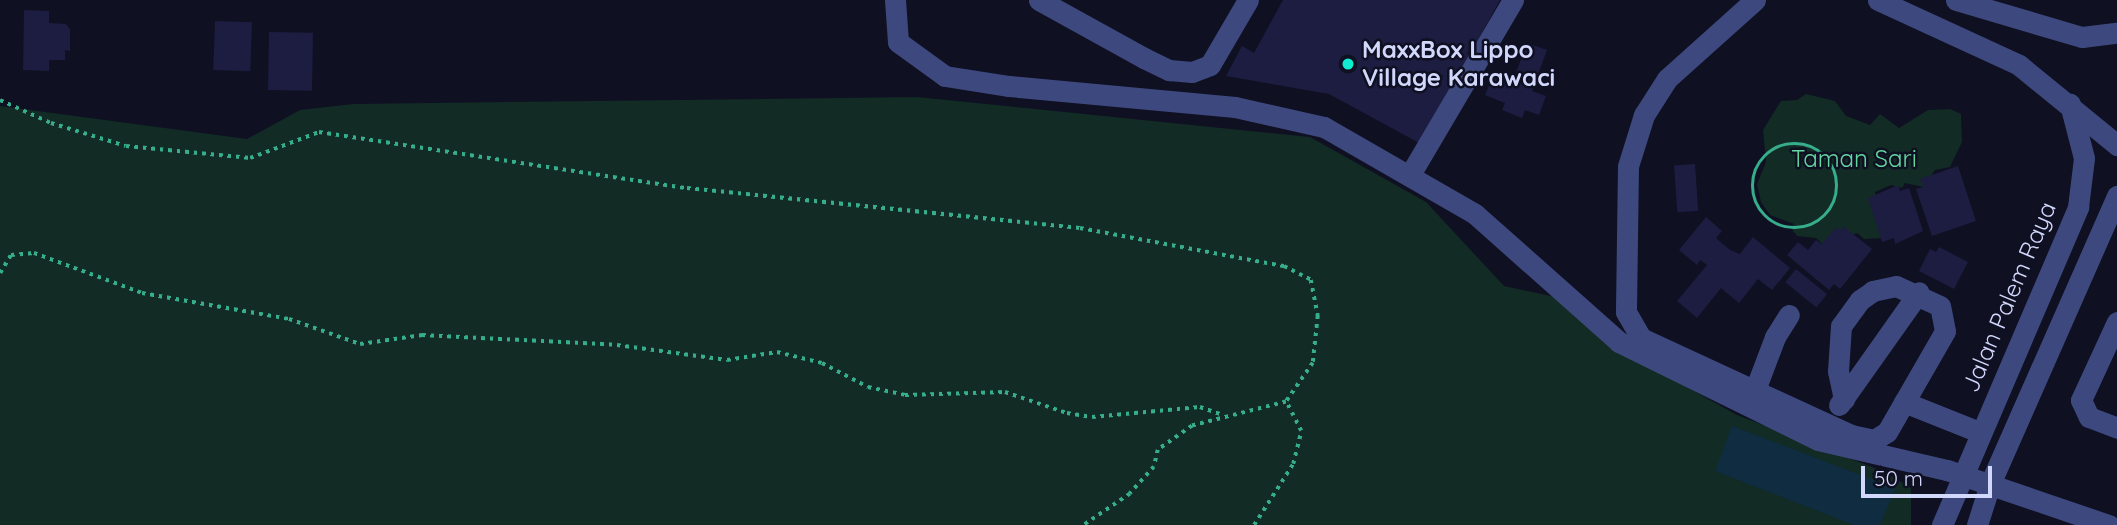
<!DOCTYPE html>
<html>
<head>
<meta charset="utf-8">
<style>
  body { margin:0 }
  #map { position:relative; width:2117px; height:525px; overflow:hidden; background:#0f1022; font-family:Quicksand,sans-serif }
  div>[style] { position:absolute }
  .green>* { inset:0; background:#122b25 }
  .water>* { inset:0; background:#0f2c41 }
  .building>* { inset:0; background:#1c1d41; transform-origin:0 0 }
  .path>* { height:3.5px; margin-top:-1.75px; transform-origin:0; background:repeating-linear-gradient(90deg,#36ad8b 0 3.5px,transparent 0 8.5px) }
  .path>.ring { margin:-1.75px; padding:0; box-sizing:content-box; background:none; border:3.5px solid #36ad8b; border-radius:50% }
  .minor>* { height:21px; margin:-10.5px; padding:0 10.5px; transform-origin:10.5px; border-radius:10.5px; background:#3d497e }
  .dots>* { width:19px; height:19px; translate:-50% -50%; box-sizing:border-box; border:4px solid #0f1022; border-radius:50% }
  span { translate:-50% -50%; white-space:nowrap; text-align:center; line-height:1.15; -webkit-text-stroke:5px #0f1022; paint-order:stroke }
  .poi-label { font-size:24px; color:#d2d7fc; font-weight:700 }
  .left { translate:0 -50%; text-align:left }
  .park-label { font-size:24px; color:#63d7a0 }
  .street-label { font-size:24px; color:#d2d7fc }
  .scale { position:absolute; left:1861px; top:466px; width:131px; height:32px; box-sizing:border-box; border:4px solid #d2d7fc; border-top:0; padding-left:9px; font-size:21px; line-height:24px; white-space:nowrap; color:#d2d7fc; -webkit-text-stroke:5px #0f1022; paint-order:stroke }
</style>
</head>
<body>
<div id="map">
  <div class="green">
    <i style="clip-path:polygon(1806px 94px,1835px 101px,1846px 116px,1870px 125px,1880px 114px,1899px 128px,1928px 110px,1950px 109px,1961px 114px,1962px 142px,1950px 167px,1935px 170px,1923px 187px,1905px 183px,1902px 188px,1891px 185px,1875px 192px,1884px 238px,1864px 239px,1857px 233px,1826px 247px,1816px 238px,1797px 236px,1791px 228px,1794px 224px,1770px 215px,1761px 202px,1757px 184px,1766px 162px,1763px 130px,1781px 101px,1797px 100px)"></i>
    <i style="clip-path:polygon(917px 97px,1310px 137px,1426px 202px,1504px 286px,1555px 297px,1613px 346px,1737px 415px,1885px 472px,1911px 488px,1911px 525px,0 525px,0 106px,247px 139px,300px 110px,353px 104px)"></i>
  </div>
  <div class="water">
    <i style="clip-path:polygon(1732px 426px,1895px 488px,1880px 525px,1854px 525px,1715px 471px)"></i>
  </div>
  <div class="building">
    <i style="clip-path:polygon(1283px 0,1500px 0,1421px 144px,1329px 94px,1226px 76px,1242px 46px,1254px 53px)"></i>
    <i style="clip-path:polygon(24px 10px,49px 11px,49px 23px,66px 24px,70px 29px,70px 51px,65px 50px,65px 60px,49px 60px,49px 71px,23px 70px)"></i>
    <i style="left:215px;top:21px;width:37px;height:49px;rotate:2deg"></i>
    <i style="left:269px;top:32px;width:44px;height:58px;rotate:1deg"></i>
    <i style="clip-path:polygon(1527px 43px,1547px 50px,1532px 91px,1546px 96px,1539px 115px,1525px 110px,1522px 118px,1502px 110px,1505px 103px,1485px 95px,1493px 76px,1512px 83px)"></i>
    <i style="left:1695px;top:164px;width:47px;height:21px;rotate:86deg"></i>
    <i style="clip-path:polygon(1958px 166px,1976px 221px,1932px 236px,1916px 189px,1923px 187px,1920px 179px)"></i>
    <i style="clip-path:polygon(1898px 185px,1900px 191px,1909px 188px,1923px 231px,1895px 244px,1894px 238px,1882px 242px,1868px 198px)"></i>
    <i style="clip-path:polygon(1706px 217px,1722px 231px,1716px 238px,1730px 250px,1740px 254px,1753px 237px,1790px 268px,1772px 290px,1758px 279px,1739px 303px,1721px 288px,1697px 318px,1677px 301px,1707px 265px,1700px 260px,1697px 265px,1679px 250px)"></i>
    <i style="clip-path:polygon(1843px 226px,1872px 249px,1840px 289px,1834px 284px,1829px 290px,1787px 255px,1798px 242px,1808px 250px,1816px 240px,1822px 244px,1836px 227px,1840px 231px)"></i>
    <i style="clip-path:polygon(1939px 247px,1968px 262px,1954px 289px,1919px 271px,1930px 249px,1936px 252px)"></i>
    <i style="left:1796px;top:269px;width:40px;height:17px;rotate:39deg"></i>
  </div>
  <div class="path">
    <i style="left:0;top:100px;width:56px;rotate:24.3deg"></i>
    <i style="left:51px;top:123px;width:78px;rotate:17deg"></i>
    <i style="left:126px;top:146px;width:125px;rotate:5.5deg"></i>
    <i style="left:250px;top:158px;width:74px;rotate:-20.6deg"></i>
    <i style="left:319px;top:132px;width:372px;rotate:8.7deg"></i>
    <i style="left:687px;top:188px;width:395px;rotate:5.8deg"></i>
    <i style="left:1080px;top:228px;width:208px;rotate:10.6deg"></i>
    <i style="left:1284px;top:266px;width:30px;rotate:27deg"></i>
    <i style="left:1311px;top:280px;width:37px;rotate:79deg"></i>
    <i style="left:1318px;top:316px;width:47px;rotate:96.1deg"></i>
    <i style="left:1313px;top:363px;width:47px;rotate:124.7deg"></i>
    <i style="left:1286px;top:402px;width:97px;rotate:165.7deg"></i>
    <i style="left:1192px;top:426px;width:42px;rotate:144.8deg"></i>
    <i style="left:1158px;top:450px;width:17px;rotate:103deg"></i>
    <i style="left:1154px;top:467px;width:36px;rotate:132deg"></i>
    <i style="left:1130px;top:494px;width:55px;rotate:146deg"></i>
    <i class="ring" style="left:1753px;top:144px;width:80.5px;height:80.5px"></i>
    <i style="left:0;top:273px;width:21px;rotate:-59deg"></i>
    <i style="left:11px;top:255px;width:23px;rotate:-5deg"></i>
    <i style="left:34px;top:253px;width:115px;rotate:20.3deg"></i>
    <i style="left:142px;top:293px;width:149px;rotate:10deg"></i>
    <i style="left:289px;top:319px;width:75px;rotate:19.4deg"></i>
    <i style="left:360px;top:344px;width:63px;rotate:-8.3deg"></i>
    <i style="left:422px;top:335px;width:195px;rotate:2.9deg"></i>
    <i style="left:617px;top:345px;width:111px;rotate:7.8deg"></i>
    <i style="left:727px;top:360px;width:51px;rotate:-9.1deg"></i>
    <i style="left:777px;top:352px;width:46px;rotate:13.7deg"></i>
    <i style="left:822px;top:363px;width:52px;rotate:27.6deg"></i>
    <i style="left:868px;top:387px;width:38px;rotate:12deg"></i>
    <i style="left:905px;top:395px;width:100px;rotate:-1.7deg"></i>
    <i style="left:1005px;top:392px;width:65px;rotate:18.7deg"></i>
    <i style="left:1067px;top:413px;width:25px;rotate:9deg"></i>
    <i style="left:1092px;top:417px;width:108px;rotate:-5.3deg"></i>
    <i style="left:1200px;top:407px;width:24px;rotate:19deg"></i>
    <i style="left:1254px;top:525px;width:72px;rotate:-57.4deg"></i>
    <i style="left:1293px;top:464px;width:34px;rotate:-76deg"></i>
    <i style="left:1301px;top:431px;width:33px;rotate:-117deg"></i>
  </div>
  <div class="minor">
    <i style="left:895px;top:0;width:42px;rotate:85.9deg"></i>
    <i style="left:898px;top:42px;width:58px;rotate:35.9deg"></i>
    <i style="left:945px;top:76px;width:65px;rotate:8.9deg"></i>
    <i style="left:1009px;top:86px;width:227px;rotate:5.3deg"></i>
    <i style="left:1235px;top:107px;width:91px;rotate:12.7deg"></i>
    <i style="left:1324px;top:127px;width:174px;rotate:29.9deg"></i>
    <i style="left:1475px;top:214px;width:193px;rotate:41.6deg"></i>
    <i style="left:1619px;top:342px;width:222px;rotate:26.2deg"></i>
    <i style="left:1818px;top:440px;width:132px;rotate:13.1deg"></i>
    <i style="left:1947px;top:470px;width:171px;rotate:18.8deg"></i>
    <i style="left:1039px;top:0;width:120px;rotate:28.9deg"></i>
    <i style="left:1144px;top:58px;width:28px;rotate:26deg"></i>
    <i style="left:1169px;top:70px;width:23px;rotate:5deg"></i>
    <i style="left:1192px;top:72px;width:19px;rotate:-21deg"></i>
    <i style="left:1210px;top:65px;width:75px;rotate:-59.7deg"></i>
    <i style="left:1755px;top:0;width:118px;rotate:138.1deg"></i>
    <i style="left:1667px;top:79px;width:43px;rotate:122.6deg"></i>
    <i style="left:1644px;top:115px;width:53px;rotate:107.4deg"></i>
    <i style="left:1628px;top:166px;width:146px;rotate:90.8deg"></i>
    <i style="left:1626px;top:312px;width:30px;rotate:60deg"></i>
    <i style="left:1641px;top:338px;width:231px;rotate:24.8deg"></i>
    <i style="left:1851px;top:435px;width:24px;rotate:12deg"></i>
    <i style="left:1874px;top:440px;width:15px;rotate:-32deg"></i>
    <i style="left:1887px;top:432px;width:116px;rotate:-60.1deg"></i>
    <i style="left:1945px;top:331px;width:25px;rotate:-101deg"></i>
    <i style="left:1940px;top:306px;width:48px;rotate:-155.6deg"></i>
    <i style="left:1896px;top:286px;width:24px;rotate:168deg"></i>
    <i style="left:1873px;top:291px;width:16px;rotate:145deg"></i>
    <i style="left:1860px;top:300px;width:32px;rotate:126deg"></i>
    <i style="left:1841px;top:326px;width:45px;rotate:93.8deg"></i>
    <i style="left:1838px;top:371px;width:29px;rotate:78deg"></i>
    <i style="left:1878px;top:0;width:155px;rotate:24.7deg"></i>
    <i style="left:2019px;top:65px;width:127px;rotate:39.2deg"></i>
    <i style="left:1956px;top:0;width:131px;rotate:16.4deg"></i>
    <i style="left:2082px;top:37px;width:35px;rotate:-7deg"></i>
    <i style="left:1411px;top:173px;width:201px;rotate:-59.5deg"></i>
    <i style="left:2117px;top:322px;width:86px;rotate:114.8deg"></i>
    <i style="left:2081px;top:400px;width:19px;rotate:65deg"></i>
    <i style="left:2089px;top:417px;width:30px;rotate:21deg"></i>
    <i style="left:1755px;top:390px;width:57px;rotate:-69.3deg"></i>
    <i style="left:1775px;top:337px;width:26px;rotate:-58deg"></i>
    <i style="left:1904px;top:402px;width:81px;rotate:21.8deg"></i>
    <i style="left:1839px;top:405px;width:138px;rotate:-54.7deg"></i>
    <i style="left:1942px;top:525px;width:346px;rotate:-66.8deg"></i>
    <i style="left:2078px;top:207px;width:49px;rotate:-83deg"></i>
    <i style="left:2084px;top:158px;width:56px;rotate:-104.5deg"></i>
    <i style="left:1977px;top:525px;width:43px;rotate:-72.4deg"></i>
    <i style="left:1990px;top:484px;width:315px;rotate:-66.2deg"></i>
  </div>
  <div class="dots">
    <i style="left:1348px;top:64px;background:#0fecd0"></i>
  </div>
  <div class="poi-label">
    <span class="left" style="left:1362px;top:64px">MaxxBox Lippo<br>Village Karawaci</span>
  </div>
  <div class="park-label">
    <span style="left:1854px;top:159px">Taman Sari</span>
  </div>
  <div class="street-label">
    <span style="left:2009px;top:297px;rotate:-67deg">Jalan Palem Raya</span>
  </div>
  <div class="scale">50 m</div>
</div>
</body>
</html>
